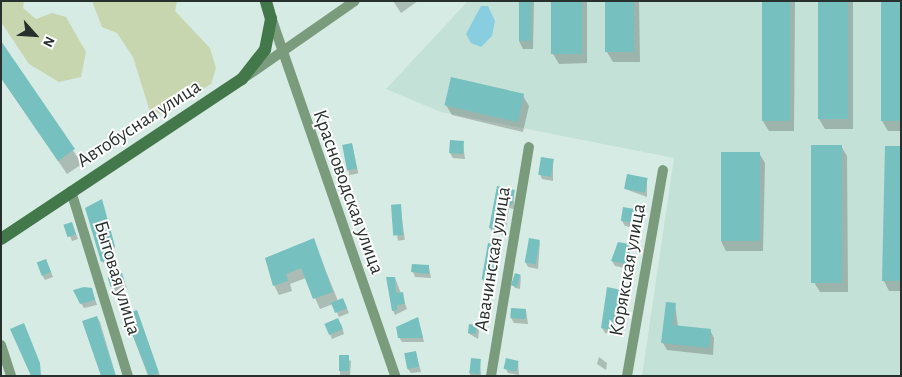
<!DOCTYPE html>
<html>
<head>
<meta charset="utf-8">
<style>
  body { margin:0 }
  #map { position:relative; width:902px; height:377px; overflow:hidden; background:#d6ebe3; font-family:"Alegreya Sans",sans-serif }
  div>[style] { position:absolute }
  .built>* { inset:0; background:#c4e1d7 }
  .green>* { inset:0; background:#c8d6b0 }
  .water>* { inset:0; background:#88cde0 }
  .shadow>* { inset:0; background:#0003; transform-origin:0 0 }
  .building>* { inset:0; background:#76c0bf; transform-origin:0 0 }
  .street>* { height:10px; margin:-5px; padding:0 5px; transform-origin:5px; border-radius:5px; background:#7a9c7d }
  .secondary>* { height:12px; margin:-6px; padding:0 6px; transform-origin:6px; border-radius:6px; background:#43784b }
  span { translate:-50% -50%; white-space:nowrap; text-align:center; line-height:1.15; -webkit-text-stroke:4px #fff; paint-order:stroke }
  .street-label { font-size:20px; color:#27302c }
  .frame { position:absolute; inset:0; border:2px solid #27302c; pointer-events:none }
  .north { position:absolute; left:10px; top:10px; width:50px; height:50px; -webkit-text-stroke:4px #fff; paint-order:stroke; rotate:116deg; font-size:14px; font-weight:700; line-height:20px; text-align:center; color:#27302c }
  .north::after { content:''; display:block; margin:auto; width:18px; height:22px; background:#27302c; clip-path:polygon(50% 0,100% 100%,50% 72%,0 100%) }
</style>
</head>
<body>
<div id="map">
  <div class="built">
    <i style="clip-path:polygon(468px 1px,901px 1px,901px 376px,642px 376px,674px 158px,441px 112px,386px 89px)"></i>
  </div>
  <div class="green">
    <i style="clip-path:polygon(1px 1px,24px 1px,23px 8px,36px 19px,52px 13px,66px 17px,86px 52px,81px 77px,59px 82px,29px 64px,1px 22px)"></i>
    <i style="clip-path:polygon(92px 1px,177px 1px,175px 11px,210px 48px,216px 68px,211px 84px,162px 114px,150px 112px,133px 57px,117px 33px,102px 27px)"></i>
  </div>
  <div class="water">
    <i style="clip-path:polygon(481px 6px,488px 6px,495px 21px,492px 36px,481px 47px,471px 43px,466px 34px)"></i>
  </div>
  <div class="shadow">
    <i style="clip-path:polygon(393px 1px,418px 1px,401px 13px)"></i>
    <i style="clip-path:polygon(520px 1px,534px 1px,533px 49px,523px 49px,519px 41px)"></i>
    <i style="clip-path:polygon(552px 1px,587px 1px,587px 63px,559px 64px,553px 54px)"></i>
    <i style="clip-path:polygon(607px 1px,639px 1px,640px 62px,613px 62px,607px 52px)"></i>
    <i style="clip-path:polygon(763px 1px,795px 1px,794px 131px,769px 131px,763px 121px)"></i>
    <i style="clip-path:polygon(819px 1px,853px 1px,853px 129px,825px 129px,819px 119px)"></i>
    <i style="clip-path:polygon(882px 1px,901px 1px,901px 131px,888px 131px,882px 121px)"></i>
    <i style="clip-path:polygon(1px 43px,82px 164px,67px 174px,1px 78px)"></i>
    <i style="clip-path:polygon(523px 96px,529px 106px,523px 132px,452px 115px,446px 105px)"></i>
    <i style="clip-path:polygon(463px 143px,465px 159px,453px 158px,450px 153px)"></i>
    <i style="left:352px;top:144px;width:30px;height:9px;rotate:78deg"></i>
    <i style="clip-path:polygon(841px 146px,847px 156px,848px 292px,820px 292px,814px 282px)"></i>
    <i style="clip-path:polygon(901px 148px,901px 291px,889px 291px,884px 281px)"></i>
    <i style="clip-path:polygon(759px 153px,765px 163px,763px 251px,726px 251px,721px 241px)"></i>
    <i style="clip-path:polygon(553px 160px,553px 181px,542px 179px,540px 174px)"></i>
    <i style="clip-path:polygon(647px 179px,647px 197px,625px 189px)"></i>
    <i style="clip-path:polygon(514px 191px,514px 209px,509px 208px,505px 235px,493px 233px,490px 228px)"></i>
    <i style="clip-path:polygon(102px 203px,115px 248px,110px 250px,112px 261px,103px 263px)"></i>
    <i style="left:400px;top:205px;width:35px;height:7px;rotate:82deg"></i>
    <i style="clip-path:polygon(634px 210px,635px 228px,625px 226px,622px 221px)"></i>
    <i style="clip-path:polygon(72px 224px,78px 239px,72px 241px,70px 236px)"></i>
    <i style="clip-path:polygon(313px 239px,338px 301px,345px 304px,349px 313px,339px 317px,333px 304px,320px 309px,306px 278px,290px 284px,292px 291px,279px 295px,274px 285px)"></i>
    <i style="clip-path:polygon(540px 242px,538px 269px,528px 267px,526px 263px)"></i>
    <i style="clip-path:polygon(630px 245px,629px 269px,615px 266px,612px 261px)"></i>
    <i style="clip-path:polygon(499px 246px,495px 286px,486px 285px,483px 280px)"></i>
    <i style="clip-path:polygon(46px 260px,53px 277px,45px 280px,42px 275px)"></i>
    <i style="clip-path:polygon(429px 267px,431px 278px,415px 277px,413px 272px)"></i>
    <i style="left:121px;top:274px;width:15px;height:12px;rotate:67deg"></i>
    <i style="clip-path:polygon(521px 276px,520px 289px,515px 288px,514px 286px)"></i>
    <i style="clip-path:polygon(395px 278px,407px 309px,395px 315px,393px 310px)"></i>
    <i style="clip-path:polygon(92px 290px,97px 305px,84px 308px,74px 291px)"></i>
    <i style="clip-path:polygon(620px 291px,614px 335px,605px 333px,602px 328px)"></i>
    <i style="clip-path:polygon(675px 304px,678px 327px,710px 330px,714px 338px,713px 355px,667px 350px,663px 343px)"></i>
    <i style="clip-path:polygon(526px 310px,528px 324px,514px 323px,511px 318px)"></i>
    <i style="clip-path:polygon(137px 311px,139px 316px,160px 376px,148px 376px,125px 314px)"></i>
    <i style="clip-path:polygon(97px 317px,100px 322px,116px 376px)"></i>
    <i style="clip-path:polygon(418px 318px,424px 342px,402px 342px,399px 337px)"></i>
    <i style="clip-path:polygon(341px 324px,344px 334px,332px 339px,330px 334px)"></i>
    <i style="clip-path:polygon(476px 326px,479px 331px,478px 339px,468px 333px)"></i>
    <i style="clip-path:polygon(416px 353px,421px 372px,411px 373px,408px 369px)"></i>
    <i style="clip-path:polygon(340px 356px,351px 361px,350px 376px,340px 376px)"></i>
    <i style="clip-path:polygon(599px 357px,607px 363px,606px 370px,597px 364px)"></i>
    <i style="clip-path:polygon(480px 361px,481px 376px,471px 376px,469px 372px)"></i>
    <i style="clip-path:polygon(518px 362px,519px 375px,508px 373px,506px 369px)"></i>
  </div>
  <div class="building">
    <i style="left:519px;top:1px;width:12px;height:40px"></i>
    <i style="left:551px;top:1px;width:31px;height:53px"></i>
    <i style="left:605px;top:1px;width:29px;height:51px"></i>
    <i style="left:762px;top:1px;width:28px;height:120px"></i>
    <i style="left:818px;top:1px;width:30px;height:118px"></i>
    <i style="left:881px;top:1px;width:20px;height:120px"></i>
    <i style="clip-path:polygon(1px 41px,75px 149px,58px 161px,1px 78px)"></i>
    <i style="left:451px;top:77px;width:75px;height:29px;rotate:13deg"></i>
    <i style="left:450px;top:140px;width:14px;height:13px;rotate:4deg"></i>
    <i style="left:352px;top:143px;width:26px;height:10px;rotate:79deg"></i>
    <i style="left:811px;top:145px;width:31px;height:138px"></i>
    <i style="clip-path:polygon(885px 146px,901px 146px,901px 281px,882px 281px)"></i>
    <i style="left:721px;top:152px;width:39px;height:89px"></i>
    <i style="left:541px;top:157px;width:13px;height:18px;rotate:9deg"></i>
    <i style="left:627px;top:174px;width:21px;height:15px;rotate:11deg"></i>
    <i style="clip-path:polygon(497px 186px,515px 190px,512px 205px,507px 204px,502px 230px,489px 228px)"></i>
    <i style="clip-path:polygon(102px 199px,115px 246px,109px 248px,112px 259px,101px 262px,85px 208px)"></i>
    <i style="left:401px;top:204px;width:31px;height:10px;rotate:86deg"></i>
    <i style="left:623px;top:207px;width:12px;height:14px;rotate:9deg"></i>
    <i style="left:72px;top:222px;width:13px;height:9px;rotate:72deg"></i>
    <i style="clip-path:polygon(314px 238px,333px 292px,313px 299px,301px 268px,286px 274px,288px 281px,273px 286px,265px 258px)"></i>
    <i style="left:529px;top:238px;width:11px;height:25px;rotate:10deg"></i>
    <i style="clip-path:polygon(618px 242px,630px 244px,627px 264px,611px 261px)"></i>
    <i style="left:488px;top:243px;width:11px;height:37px;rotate:10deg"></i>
    <i style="left:46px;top:259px;width:14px;height:10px;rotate:69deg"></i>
    <i style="clip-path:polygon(412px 264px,429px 265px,429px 274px,411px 272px)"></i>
    <i style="left:122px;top:273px;width:10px;height:15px;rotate:73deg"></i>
    <i style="left:515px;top:273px;width:6px;height:13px;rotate:18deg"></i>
    <i style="clip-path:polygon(386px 277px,395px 277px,396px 293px,403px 292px,405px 304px,397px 305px,397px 310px,392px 311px)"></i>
    <i style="clip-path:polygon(84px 287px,92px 288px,95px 300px,80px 304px,73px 290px)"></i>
    <i style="clip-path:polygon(607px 287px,621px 290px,612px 330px,601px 328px)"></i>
    <i style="left:343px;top:298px;width:11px;height:13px;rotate:68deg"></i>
    <i style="clip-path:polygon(666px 302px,676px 303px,673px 325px,711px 329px,709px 348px,661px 343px)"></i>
    <i style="left:511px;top:308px;width:15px;height:10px;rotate:4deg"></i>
    <i style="clip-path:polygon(137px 310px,159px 373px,149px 376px,124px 314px)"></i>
    <i style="clip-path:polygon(97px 316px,101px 329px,116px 376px,101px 376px,82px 321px)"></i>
    <i style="clip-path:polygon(418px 317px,423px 338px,398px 338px,396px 327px)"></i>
    <i style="left:338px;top:318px;width:12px;height:15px;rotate:66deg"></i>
    <i style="clip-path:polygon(24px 323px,40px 363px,41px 376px,31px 376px,10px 329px)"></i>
    <i style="left:469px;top:324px;width:8px;height:9px;rotate:7deg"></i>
    <i style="left:416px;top:351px;width:16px;height:12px;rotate:79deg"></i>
    <i style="left:339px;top:355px;width:10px;height:16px"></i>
    <i style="left:471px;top:358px;width:10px;height:15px;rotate:6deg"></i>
    <i style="left:506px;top:358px;width:13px;height:11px;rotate:13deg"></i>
  </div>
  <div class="street">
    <i style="left:272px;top:20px;width:377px;rotate:70.9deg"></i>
    <i style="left:247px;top:76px;width:131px;rotate:-34.8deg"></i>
    <i style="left:71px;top:191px;width:194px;rotate:72.9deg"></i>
    <i style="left:1px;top:345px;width:33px;rotate:72deg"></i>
    <i style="left:491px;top:376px;width:232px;rotate:-80.6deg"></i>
    <i style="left:627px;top:376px;width:209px;rotate:-80.1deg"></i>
  </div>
  <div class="secondary">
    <i style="left:1px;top:239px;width:289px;rotate:-33.6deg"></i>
    <i style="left:242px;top:79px;width:37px;rotate:-52deg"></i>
    <i style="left:265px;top:50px;width:32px;rotate:-79deg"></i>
    <i style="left:271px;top:19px;width:19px;rotate:-106deg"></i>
  </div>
  <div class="street-label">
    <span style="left:139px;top:124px;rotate:-33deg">Автобусная улица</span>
    <span style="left:348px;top:192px;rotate:70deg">Красноводская улица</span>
    <span style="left:493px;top:259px;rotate:-81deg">Авачинская улица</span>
    <span style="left:628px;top:270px;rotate:-80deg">Корякская улица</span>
    <span style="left:117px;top:278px;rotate:73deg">Бытовая улица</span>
  </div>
  <div class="frame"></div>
  <div class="north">N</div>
</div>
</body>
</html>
